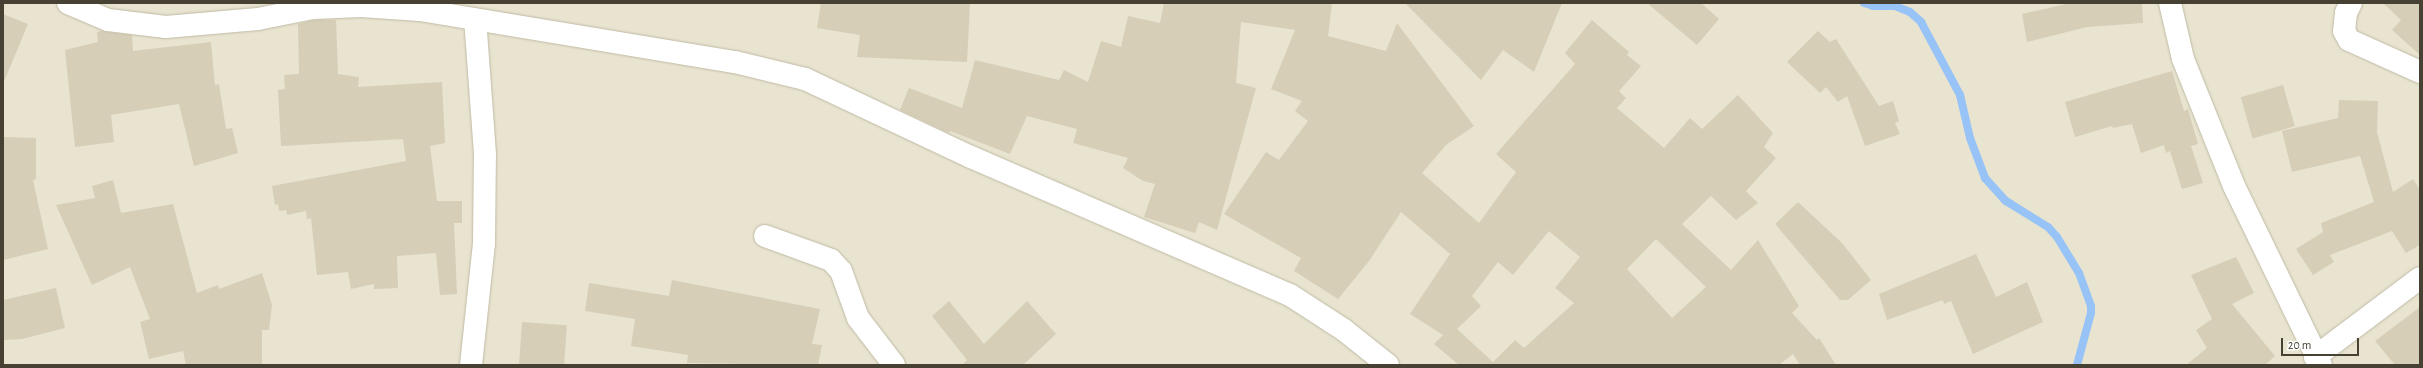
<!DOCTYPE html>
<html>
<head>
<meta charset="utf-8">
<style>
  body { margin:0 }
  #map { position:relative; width:2423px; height:368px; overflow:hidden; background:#f3f1e3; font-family:"Alegreya Sans",sans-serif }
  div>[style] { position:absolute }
  .residential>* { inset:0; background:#e8e4d0; transform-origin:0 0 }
  .stream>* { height:8px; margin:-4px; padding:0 4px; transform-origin:4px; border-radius:4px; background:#98c3f7 }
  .building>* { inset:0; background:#d6ceb7; transform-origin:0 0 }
  .roads { filter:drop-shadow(0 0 1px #c0baa4) drop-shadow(0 0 1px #c0baa4) }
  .street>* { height:22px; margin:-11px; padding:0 11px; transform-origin:11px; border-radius:11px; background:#fff }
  span { translate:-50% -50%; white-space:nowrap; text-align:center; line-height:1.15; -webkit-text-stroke:3px #fff; paint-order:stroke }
  .frame { position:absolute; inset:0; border:4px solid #464132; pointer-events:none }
  .scale { position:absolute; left:2281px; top:338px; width:78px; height:18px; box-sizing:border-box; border:2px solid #464132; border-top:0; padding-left:5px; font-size:12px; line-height:14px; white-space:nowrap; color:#464132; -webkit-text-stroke:3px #fff; paint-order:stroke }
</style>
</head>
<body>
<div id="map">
  <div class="residential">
    <i style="left:3px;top:3px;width:2417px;height:362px"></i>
  </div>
  <div class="stream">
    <i style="left:1864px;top:3px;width:9px;rotate:18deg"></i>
    <i style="left:1873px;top:6px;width:22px"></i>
    <i style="left:1895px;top:6px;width:16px;rotate:22deg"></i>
    <i style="left:1910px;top:12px;width:15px;rotate:42deg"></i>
    <i style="left:1921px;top:22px;width:83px;rotate:61.9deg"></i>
    <i style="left:1960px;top:95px;width:44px;rotate:76.9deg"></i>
    <i style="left:1970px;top:138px;width:43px;rotate:69.4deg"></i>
    <i style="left:1985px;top:178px;width:31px;rotate:48deg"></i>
    <i style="left:2006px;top:201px;width:49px;rotate:31.8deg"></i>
    <i style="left:2048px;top:227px;width:13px;rotate:48deg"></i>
    <i style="left:2057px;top:237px;width:42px;rotate:58.6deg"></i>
    <i style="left:2079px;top:273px;width:35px;rotate:70deg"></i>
    <i style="left:2091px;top:306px;width:7px;rotate:90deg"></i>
    <i style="left:2091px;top:313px;width:54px;rotate:105.1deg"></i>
  </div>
  <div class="building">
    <i style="clip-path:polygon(821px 3px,970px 3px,967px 62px,857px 57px,860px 35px,817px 28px)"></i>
    <i style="clip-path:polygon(evenodd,1164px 3px,1332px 3px,1328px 36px,1386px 51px,1397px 23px,1474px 126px,1446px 145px,1422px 173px,1479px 223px,1516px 172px,1496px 154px,1575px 64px,1565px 53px,1592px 20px,1629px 52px,1627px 55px,1641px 66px,1619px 91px,1626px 98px,1617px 108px,1664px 148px,1690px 118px,1702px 129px,1738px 95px,1773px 133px,1764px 147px,1776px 158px,1746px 191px,1758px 203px,1736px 220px,1711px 196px,1682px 224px,1731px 270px,1758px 240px,1799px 306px,1792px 313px,1817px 340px,1819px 338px,1836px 365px,1800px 365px,1793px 354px,1779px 365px,1459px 365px,1434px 344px,1443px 335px,1410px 314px,1450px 254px,1401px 212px,1369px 261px,1338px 299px,1294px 271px,1301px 258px,1224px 214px,1266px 152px,1279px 160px,1308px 121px,1295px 111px,1302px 101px,1271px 89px,1295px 30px,1241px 22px,1236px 83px,1256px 88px,1217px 230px,1199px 222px,1195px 233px,1144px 217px,1155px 184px,1143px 181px,1123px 168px,1128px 158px,1073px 143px,1077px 129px,1027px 116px,1010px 154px,950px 131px,949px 133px,900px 110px,909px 88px,962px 108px,975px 60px,1059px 80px,1064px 70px,1088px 82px,1101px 41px,1121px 47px,1128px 16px,1160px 23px,1164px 3px,1549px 231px,1580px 257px,1555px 288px,1574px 303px,1524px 348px,1515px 340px,1493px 362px,1457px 329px,1481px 306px,1472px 296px,1498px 262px,1513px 275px,1549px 231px,1164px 3px,1656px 239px,1706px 287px,1672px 318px,1627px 269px,1656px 239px)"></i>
    <i style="clip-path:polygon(1405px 3px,1562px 3px,1534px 72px,1503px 50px,1481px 80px)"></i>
    <i style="clip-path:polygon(1647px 3px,1701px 3px,1719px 19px,1697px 45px)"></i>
    <i style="clip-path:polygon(2071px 3px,2142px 3px,2143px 23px,2087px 27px,2027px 42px,2022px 14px)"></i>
    <i style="clip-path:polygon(2383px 3px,2420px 3px,2420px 55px,2392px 30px,2401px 20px)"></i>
    <i style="clip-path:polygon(3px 14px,28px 24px,3px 84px)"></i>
    <i style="clip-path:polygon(314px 20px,336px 20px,338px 74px,359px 77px,358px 87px,442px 82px,445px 143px,430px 146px,437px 201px,462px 201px,462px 223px,454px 223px,457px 294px,440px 295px,436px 253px,397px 256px,398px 288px,374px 289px,374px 284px,351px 289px,348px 272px,317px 275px,311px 218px,307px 219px,306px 211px,287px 215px,286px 210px,279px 211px,278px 204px,275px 205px,272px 186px,406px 161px,403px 139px,281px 146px,278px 90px,285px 89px,284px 75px,299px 74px,298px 24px)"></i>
    <i style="clip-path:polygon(102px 31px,132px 35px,133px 51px,211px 42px,215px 85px,219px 84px,226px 129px,232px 128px,238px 153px,194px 166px,179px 104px,111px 115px,114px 142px,75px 147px,65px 50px,98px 42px,97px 32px)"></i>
    <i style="clip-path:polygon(1818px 31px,1830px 42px,1836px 39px,1879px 106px,1893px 101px,1899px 121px,1895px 123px,1900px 134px,1865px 146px,1847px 96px,1838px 102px,1826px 87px,1820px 93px,1787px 62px)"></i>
    <i style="clip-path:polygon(2172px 71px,2184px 111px,2188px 109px,2198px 144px,2191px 146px,2203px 183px,2182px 189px,2170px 151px,2166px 153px,2164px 145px,2141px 153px,2132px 124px,2113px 128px,2112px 126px,2075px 137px,2065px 102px)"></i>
    <i style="left:2283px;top:85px;width:43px;height:44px;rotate:74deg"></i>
    <i style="clip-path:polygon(2339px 100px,2378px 101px,2377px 132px,2393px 192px,2413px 179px,2420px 190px,2420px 245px,2406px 253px,2392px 231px,2330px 255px,2334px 262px,2313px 275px,2296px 249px,2323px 232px,2321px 223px,2374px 202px,2360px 156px,2292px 172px,2282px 131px,2338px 118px)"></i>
    <i style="clip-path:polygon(3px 137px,36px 138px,36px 179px,33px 180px,48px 249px,3px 260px)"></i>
    <i style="clip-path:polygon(113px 180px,121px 213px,173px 204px,197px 293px,218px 285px,219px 289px,262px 273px,272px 305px,269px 330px,262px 330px,262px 365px,186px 365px,183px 351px,149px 359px,140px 322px,150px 319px,130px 267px,92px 285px,56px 205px,95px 198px,92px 186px)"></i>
    <i style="clip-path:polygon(1798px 202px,1842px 243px,1871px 280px,1848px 300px,1840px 300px,1775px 224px)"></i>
    <i style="clip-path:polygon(1976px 254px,1996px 297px,2027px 282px,2043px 322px,1973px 354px,1951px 301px,1944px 304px,1943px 300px,1887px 320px,1879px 294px)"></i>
    <i style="clip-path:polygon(2236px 257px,2254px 293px,2232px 304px,2275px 356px,2265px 365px,2186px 365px,2207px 348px,2196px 330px,2212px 319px,2191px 275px)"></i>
    <i style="clip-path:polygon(672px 280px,820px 309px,812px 344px,822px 345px,818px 365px,687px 363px,688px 355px,631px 346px,635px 319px,585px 311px,589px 283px,669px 296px)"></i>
    <i style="clip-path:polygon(56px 288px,65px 328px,22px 339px,3px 340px,3px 300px)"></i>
    <i style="clip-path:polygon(949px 301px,984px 344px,1027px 301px,1056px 334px,1023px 365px,962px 365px,967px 360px,932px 316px)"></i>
    <i style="clip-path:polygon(2420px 307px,2420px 365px,2395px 365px,2375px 341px)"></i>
    <i style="left:522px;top:322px;width:45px;height:43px;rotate:4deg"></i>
  </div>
  <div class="roads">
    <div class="street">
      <i style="left:68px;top:3px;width:43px;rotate:23deg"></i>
      <i style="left:108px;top:20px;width:58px;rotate:6.9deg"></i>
      <i style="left:166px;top:27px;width:92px;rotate:-5deg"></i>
      <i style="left:258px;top:19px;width:56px;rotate:-11.3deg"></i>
      <i style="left:313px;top:8px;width:48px;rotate:-2.4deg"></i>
      <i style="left:361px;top:6px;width:59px;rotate:3.9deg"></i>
      <i style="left:420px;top:10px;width:319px;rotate:9.4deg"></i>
      <i style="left:735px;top:62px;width:72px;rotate:13.7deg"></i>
      <i style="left:805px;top:79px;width:183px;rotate:25.2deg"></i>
      <i style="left:971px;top:157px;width:348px;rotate:23.4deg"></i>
      <i style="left:1290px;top:295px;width:64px;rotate:32.9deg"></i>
      <i style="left:1344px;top:330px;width:56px;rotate:38.5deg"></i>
      <i style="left:2170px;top:3px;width:57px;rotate:76.9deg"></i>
      <i style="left:2183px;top:59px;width:137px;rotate:68.1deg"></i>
      <i style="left:2234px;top:186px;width:199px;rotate:64.1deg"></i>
      <i style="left:2351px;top:3px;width:11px;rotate:117deg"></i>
      <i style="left:2346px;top:13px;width:18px;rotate:96deg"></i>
      <i style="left:2344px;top:31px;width:10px;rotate:61deg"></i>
      <i style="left:2349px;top:40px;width:78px;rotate:24.3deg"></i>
      <i style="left:765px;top:236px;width:70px;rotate:20deg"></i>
      <i style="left:831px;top:260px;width:15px;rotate:48deg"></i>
      <i style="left:841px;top:271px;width:50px;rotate:70.1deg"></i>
      <i style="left:858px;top:318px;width:59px;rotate:52.5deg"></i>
      <i style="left:2315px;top:357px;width:131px;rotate:-37deg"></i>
      <i style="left:471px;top:365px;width:122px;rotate:-83.9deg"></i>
      <i style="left:484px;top:244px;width:90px;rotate:-89.4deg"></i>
      <i style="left:485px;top:154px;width:135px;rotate:-94.2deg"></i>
    </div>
  </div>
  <div class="frame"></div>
  <div class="scale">20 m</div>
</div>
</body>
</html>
